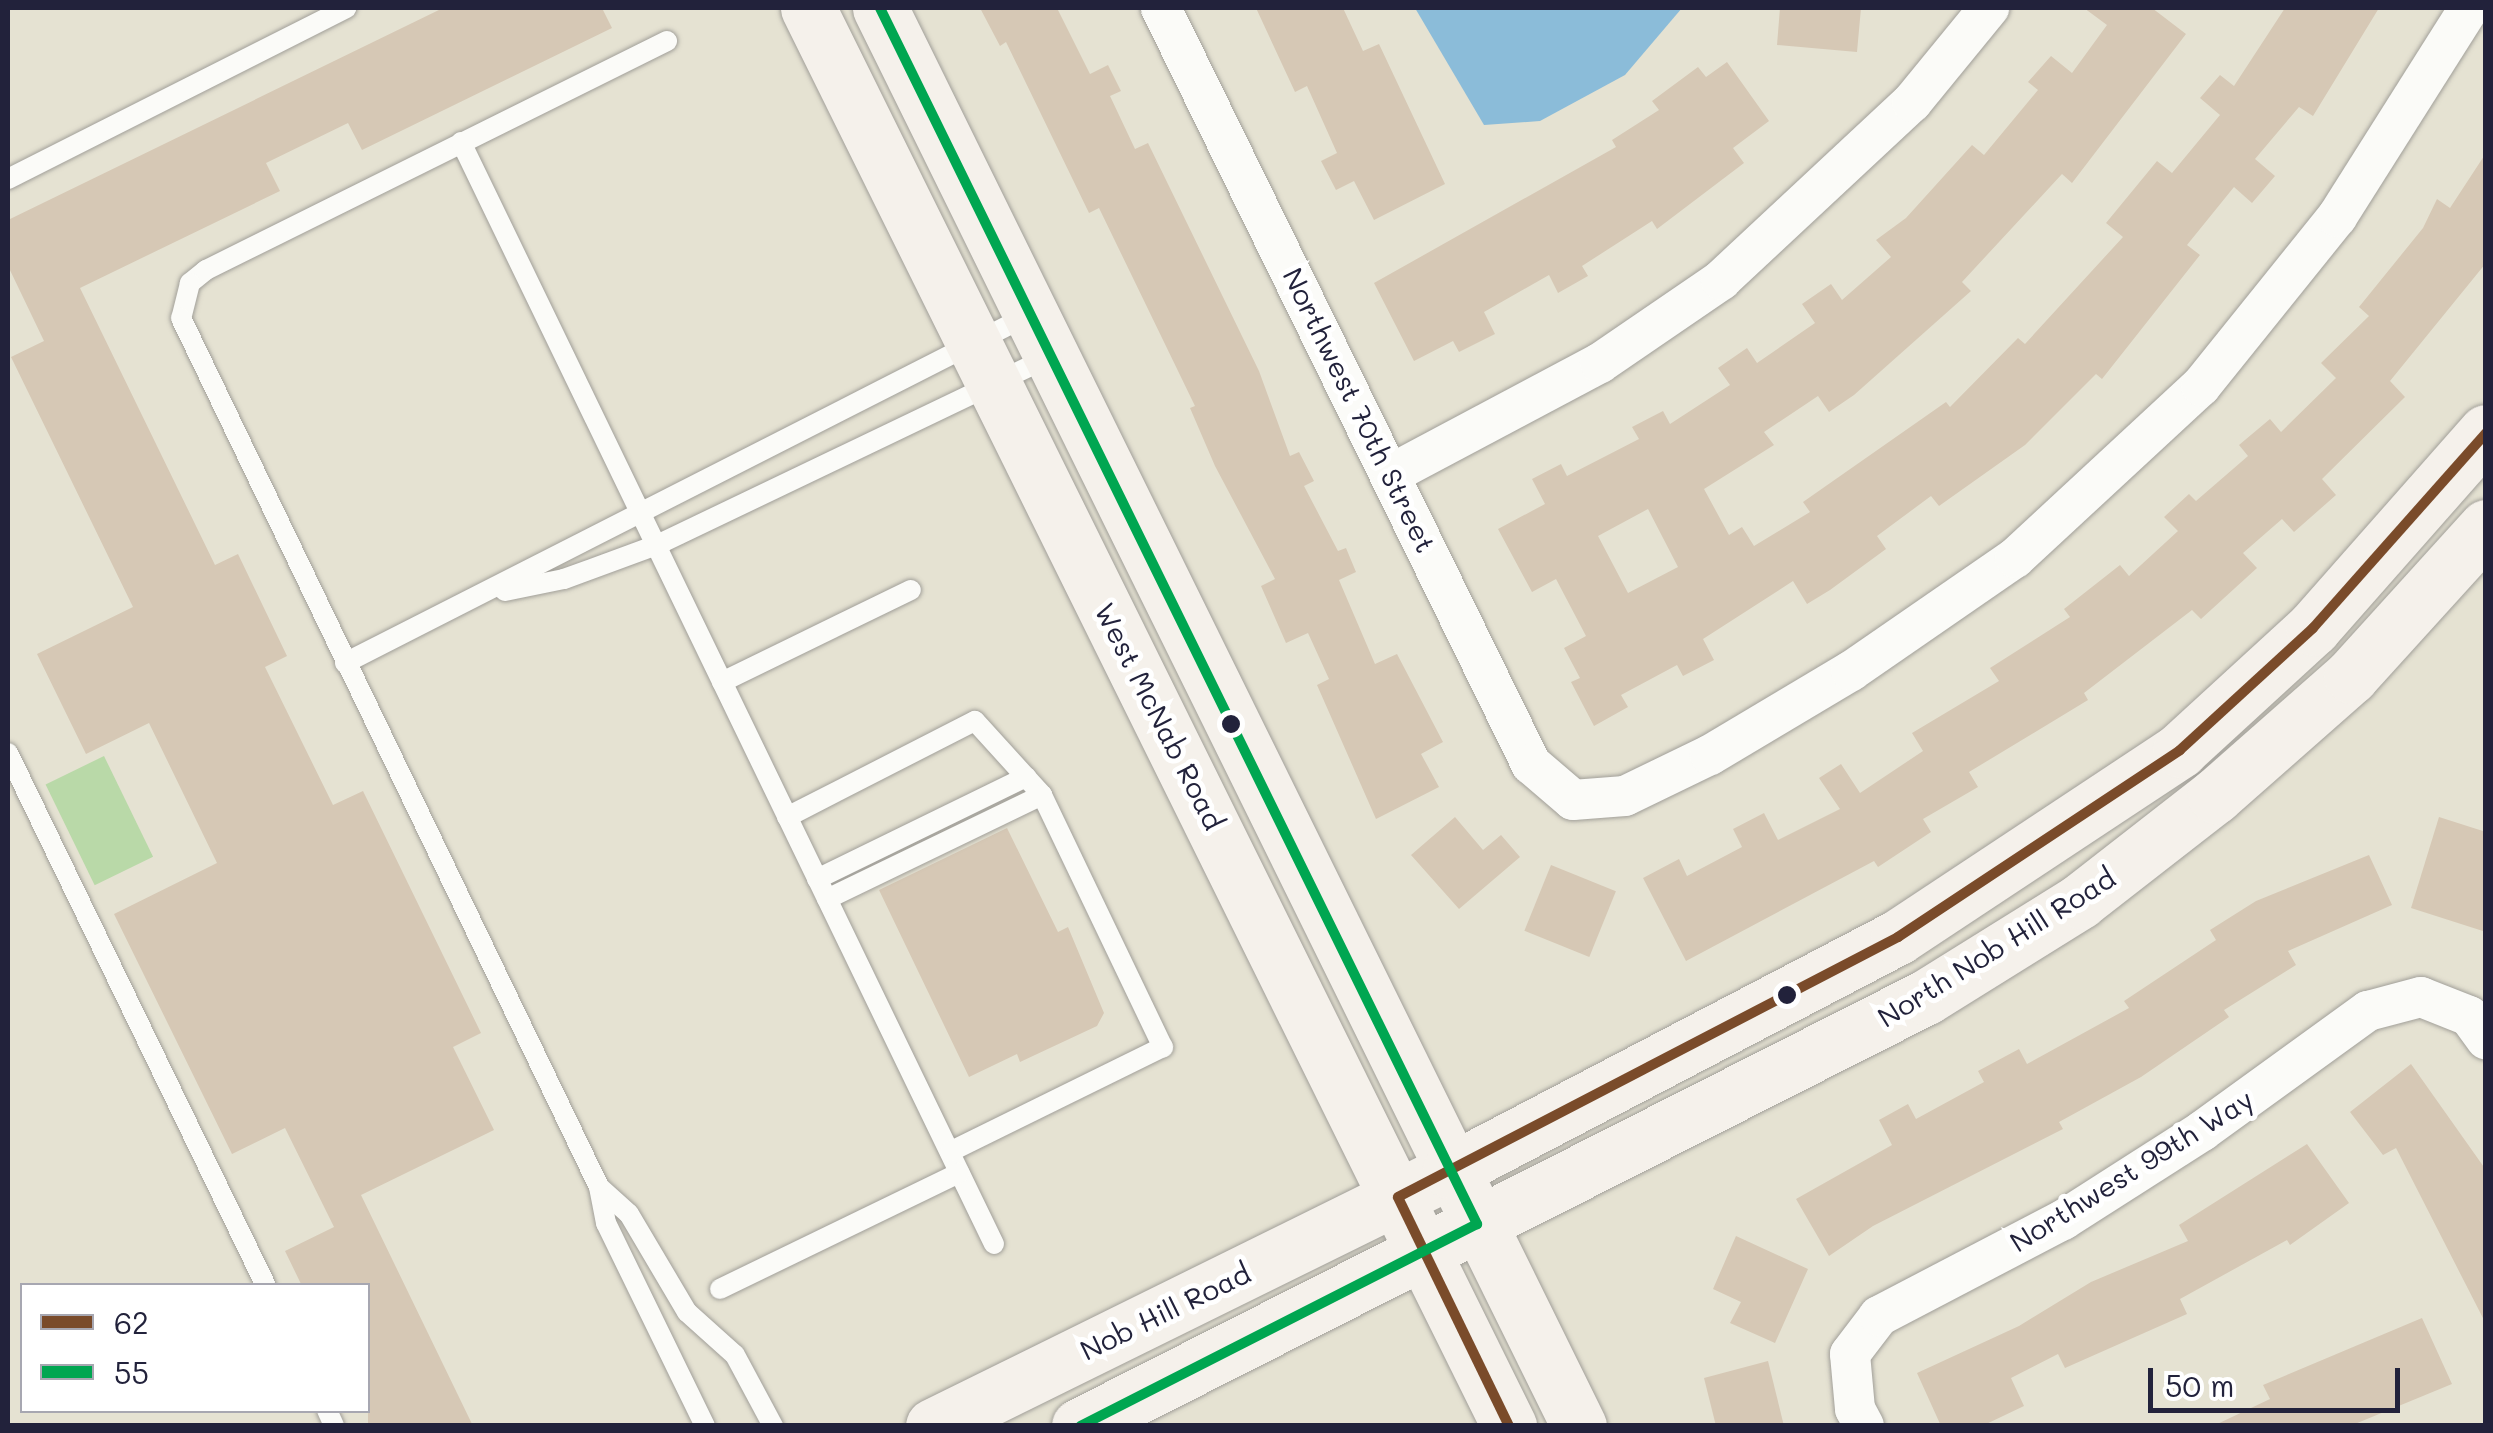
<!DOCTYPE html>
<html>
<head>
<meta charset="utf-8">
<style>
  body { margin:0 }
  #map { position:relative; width:2493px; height:1433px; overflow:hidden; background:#e5e2d2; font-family:Mali,sans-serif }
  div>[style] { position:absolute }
  .green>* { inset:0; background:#b9d9a8; transform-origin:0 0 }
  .water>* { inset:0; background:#8bbcd9 }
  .building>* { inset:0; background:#d6c8b5; transform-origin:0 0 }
  .roads { filter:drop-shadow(0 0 2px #a19f99) drop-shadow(0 0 2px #a19f99) }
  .lane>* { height:20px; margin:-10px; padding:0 10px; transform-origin:10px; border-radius:10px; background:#fbfbf8 }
  .street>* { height:40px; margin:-20px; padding:0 20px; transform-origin:20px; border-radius:20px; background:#fbfbf8 }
  .secondary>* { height:55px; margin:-27.5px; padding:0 27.5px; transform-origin:27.5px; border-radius:27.5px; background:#f5f1eb }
  .bus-1>* { height:10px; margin:-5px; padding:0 5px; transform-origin:5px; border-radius:5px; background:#7a4b2a }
  .bus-2>* { height:10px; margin:-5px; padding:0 5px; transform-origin:5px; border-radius:5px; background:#00a651 }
  .dots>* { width:28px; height:28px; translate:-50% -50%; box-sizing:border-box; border:5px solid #fff; border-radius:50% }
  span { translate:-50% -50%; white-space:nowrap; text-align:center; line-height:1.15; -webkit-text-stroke:10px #fff; paint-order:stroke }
  .street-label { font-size:28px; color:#22223b }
  .frame { position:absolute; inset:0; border:10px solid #22223b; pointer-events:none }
  .legend { position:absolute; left:20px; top:1283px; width:350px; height:130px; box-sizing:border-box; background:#fff; border:2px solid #a7a7b1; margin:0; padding:12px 18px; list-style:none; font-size:30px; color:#22223b }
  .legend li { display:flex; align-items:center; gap:20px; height:50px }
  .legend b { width:50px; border:2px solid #a7a7b1 }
  .scale { position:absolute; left:2148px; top:1368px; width:252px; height:45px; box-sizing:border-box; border:5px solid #22223b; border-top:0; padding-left:12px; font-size:30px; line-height:35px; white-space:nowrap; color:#22223b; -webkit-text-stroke:8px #fff; paint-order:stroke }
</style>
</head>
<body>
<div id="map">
  <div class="green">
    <i style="left:104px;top:756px;width:112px;height:65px;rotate:64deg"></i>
  </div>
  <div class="water">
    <i style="clip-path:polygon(1415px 8px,1682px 8px,1625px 75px,1540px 121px,1484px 125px)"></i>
  </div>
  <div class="building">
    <i style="clip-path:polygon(443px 8px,602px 8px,612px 28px,362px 150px,348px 123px,266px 163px,280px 191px,80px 288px,215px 565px,238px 554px,287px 656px,265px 667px,333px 805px,363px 791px,481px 1033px,453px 1047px,494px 1130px,361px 1195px,473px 1426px,368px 1426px,368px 1286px,302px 1286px,285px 1251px,334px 1227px,285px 1128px,232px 1154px,114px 914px,217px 863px,149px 723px,86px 754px,37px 654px,133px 607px,11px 357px,44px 341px,8px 266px,8px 220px)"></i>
    <i style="clip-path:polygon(980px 8px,1057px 8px,1090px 74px,1108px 65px,1121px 91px,1110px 96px,1135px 149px,1148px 143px,1259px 371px,1290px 456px,1299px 452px,1314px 481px,1304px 486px,1338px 551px,1346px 548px,1356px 572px,1339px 580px,1375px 664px,1397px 654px,1443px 742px,1421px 754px,1439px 787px,1376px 819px,1317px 685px,1329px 679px,1308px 633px,1286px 643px,1261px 586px,1275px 579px,1215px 466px,1190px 408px,1195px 406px,1099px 208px,1089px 213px,1006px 42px,1000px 46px)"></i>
    <i style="clip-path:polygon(1256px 8px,1343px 8px,1363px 51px,1379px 44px,1445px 184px,1374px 220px,1354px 181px,1336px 190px,1321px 161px,1337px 153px,1307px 86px,1295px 92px)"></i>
    <i style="clip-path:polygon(1780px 8px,1861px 8px,1857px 52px,1777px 45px)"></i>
    <i style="clip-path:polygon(evenodd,2084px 8px,2152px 8px,2186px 34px,2072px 183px,2062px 174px,1962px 282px,1971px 291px,1854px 395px,1829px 412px,1818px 396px,1764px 432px,1774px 445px,1704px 489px,1729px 535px,1742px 527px,1754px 546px,1810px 512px,1803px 502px,1946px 402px,1950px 407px,2018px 338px,2025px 344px,2123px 237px,2106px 223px,2157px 161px,2172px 173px,2220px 115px,2200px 98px,2220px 75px,2234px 86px,2285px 8px,2379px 8px,2313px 116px,2299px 107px,2255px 159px,2275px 176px,2252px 203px,2234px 187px,2187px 245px,2200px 255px,2102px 379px,2096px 374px,2025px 445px,1939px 506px,1931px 496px,1877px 536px,1886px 549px,1830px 590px,1807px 604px,1793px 581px,1703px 639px,1714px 660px,1683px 676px,1677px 665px,1621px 695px,1628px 707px,1594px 726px,1571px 682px,1580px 678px,1564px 648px,1586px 636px,1556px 579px,1532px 592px,1498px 529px,1545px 504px,1532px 479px,1561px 464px,1567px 476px,1639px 439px,1632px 427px,1663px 411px,1670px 424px,1730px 385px,1718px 368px,1747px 348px,1757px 363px,1815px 323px,1802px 304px,1831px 284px,1842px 300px,1891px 257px,1876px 240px,1906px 218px,1972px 145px,1984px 155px,2038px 90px,2028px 82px,2051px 56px,2072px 73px,2107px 25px,2084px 8px,1648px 509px,1678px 567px,1628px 593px,1598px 536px,1648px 509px)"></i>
    <i style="clip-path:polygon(1727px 62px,1769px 121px,1733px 148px,1744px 163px,1657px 229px,1652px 221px,1582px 266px,1588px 276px,1558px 293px,1549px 275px,1484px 312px,1495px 334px,1459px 352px,1453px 341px,1414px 361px,1374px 283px,1616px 147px,1612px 140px,1659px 110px,1652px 101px,1698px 67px,1706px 77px)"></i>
    <i style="clip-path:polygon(2486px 153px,2486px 263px,2390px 381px,2405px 397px,2322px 479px,2336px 495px,2294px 532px,2282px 519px,2243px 553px,2257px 568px,2201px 619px,2192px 610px,2084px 693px,2088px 700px,1969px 772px,1978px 787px,1923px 819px,1931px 832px,1878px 867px,1874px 861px,1686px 961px,1643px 878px,1679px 859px,1687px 876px,1742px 847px,1733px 829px,1764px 813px,1778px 840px,1840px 809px,1819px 778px,1841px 764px,1860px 793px,1923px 751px,1912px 733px,1999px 681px,1990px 668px,2070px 617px,2064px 609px,2120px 565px,2129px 576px,2178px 531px,2164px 517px,2189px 494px,2196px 501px,2248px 456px,2239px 445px,2270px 419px,2281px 432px,2336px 378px,2321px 363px,2369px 316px,2359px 307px,2423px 228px,2437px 199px,2450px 208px)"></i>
    <i style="clip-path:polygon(1455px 817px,1483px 850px,1501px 835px,1520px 857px,1459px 909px,1411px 855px)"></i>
    <i style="clip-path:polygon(2439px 817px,2486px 832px,2486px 932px,2411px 908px)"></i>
    <i style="clip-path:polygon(1007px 828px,1058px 932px,1068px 927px,1104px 1013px,1097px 1026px,1020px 1062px,1017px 1054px,969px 1077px,879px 890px)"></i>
    <i style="clip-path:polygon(2369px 855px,2392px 905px,2288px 951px,2296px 965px,2224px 1010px,2229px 1017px,2141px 1077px,2059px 1122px,2063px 1129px,1873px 1226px,1829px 1256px,1796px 1199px,1892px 1145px,1879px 1120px,1908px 1104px,1916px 1119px,1984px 1082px,1978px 1071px,2019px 1049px,2027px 1064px,2129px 1008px,2124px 1001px,2216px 940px,2210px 930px,2256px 901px)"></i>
    <i style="left:1551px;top:865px;width:70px;height:71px;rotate:22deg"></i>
    <i style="clip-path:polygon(2411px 1064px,2486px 1170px,2486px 1324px,2396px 1148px,2383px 1155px,2350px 1112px)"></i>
    <i style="clip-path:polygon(2307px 1144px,2349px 1203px,2290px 1245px,2287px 1240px,2180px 1299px,2187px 1314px,2065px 1368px,2058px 1354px,2011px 1378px,2024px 1406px,1982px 1426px,1941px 1426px,1917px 1373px,2019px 1326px,2091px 1282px,2188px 1241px,2179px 1225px)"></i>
    <i style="clip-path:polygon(1736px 1236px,1808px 1269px,1775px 1343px,1730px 1323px,1741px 1302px,1713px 1289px)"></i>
    <i style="clip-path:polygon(2422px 1318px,2452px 1384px,2350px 1426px,2213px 1426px,2270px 1399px,2263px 1385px)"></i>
    <i style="clip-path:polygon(1768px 1361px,1784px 1426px,1716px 1426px,1704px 1378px)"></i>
  </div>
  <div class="roads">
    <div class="lane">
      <i style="left:667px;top:41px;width:515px;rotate:153.58deg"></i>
      <i style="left:206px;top:270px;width:21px;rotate:141deg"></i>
      <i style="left:190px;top:283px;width:36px;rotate:104deg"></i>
      <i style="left:181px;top:318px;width:964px;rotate:64.31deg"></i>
      <i style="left:599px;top:1187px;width:37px;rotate:79deg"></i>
      <i style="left:606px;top:1223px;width:226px;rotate:64deg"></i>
      <i style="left:461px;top:142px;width:1224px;rotate:64.19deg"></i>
      <i style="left:8px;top:179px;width:379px;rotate:-26.8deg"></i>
      <i style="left:505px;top:591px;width:60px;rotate:-11.5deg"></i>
      <i style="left:564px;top:579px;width:99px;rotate:-20.1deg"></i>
      <i style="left:657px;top:545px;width:436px;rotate:-25.6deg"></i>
      <i style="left:345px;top:663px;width:767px;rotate:-26.97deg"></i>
      <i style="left:722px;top:682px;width:210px;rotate:-26deg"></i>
      <i style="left:8px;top:753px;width:592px;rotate:64.17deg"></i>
      <i style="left:787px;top:817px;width:211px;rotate:-27.1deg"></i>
      <i style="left:975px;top:721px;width:100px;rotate:47.8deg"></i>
      <i style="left:1042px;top:795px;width:280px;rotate:64.4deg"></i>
      <i style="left:1163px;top:1047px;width:237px;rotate:153.8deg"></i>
      <i style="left:817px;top:879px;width:233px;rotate:-26deg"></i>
      <i style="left:827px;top:899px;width:239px;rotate:-25.8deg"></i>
      <i style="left:599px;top:1187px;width:40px;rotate:42deg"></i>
      <i style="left:629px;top:1214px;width:114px;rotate:59.4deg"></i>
      <i style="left:687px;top:1312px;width:64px;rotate:41.9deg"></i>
      <i style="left:735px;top:1355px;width:81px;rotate:61.8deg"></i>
      <i style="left:720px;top:1289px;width:266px;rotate:-25.9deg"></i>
      <i style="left:327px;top:1410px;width:17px;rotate:66deg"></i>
    </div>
    <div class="street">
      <i style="left:1161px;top:8px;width:842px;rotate:63.92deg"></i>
      <i style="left:1531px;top:764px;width:55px;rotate:40.6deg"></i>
      <i style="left:1573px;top:800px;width:52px;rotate:-4.4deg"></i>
      <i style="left:1625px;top:796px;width:94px;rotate:-25.8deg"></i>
      <i style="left:1710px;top:755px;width:164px;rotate:-30.8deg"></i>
      <i style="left:1851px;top:671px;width:199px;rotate:-34.6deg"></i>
      <i style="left:2015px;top:558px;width:253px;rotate:-42.8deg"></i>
      <i style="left:2201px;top:386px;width:217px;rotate:-51.2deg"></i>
      <i style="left:2337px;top:217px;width:247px;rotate:-57.7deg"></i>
      <i style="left:1393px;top:473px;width:234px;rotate:-28deg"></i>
      <i style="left:1600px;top:363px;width:147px;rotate:-34.4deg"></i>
      <i style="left:1721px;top:280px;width:261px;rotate:-43deg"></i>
      <i style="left:1912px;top:102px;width:122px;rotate:-50.7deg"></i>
      <i style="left:1864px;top:1426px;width:19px;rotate:-118deg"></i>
      <i style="left:1855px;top:1409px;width:55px;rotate:-95.2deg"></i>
      <i style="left:1850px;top:1354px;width:48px;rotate:-52.7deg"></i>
      <i style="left:1879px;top:1316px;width:208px;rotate:-27.6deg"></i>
      <i style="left:2063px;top:1220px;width:165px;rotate:-32.6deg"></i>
      <i style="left:2202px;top:1131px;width:205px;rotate:-35.9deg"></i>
      <i style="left:2368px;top:1011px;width:55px;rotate:-14.8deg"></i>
      <i style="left:2421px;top:997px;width:52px;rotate:21.6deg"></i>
      <i style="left:2469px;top:1016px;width:29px;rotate:54deg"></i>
    </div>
    <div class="secondary">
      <i style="left:808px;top:8px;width:1582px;rotate:63.69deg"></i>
      <i style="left:880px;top:8px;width:1581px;rotate:63.76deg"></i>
      <i style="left:933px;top:1426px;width:576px;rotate:-26.25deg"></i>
      <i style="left:1450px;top:1171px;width:505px;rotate:-27.58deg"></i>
      <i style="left:1898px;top:937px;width:338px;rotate:-33.5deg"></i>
      <i style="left:2180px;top:750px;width:180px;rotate:-42.5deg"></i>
      <i style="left:2313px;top:628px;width:261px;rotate:-48.6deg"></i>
      <i style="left:1079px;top:1426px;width:949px;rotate:-26.86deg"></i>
      <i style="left:1926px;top:997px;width:181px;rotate:-31.9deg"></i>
      <i style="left:2080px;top:901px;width:171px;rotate:-37.9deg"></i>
      <i style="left:2215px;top:796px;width:181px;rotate:-41.4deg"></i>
      <i style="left:2351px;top:676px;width:201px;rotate:-47.8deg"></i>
    </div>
  </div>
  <div class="bus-1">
    <i style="left:1509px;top:1426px;width:254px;rotate:-115.9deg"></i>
    <i style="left:1398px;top:1197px;width:564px;rotate:-27.47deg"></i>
    <i style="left:1898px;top:937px;width:338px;rotate:-33.5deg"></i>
    <i style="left:2180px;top:750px;width:180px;rotate:-42.5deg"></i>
    <i style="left:2313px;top:628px;width:261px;rotate:-48.4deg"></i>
  </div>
  <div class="bus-2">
    <i style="left:880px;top:8px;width:1355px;rotate:63.85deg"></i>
    <i style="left:1477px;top:1224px;width:445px;rotate:153deg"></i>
  </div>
  <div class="dots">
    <i style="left:1231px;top:724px;background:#22223b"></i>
    <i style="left:1787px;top:995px;background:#22223b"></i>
  </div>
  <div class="street-label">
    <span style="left:1360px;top:410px;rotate:64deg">Northwest 70th Street</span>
    <span style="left:1160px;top:716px;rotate:63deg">West McNab Road</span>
    <span style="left:1996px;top:947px;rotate:-32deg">North Nob Hill Road</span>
    <span style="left:2131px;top:1170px;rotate:-32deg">Northwest 99th Way</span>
    <span style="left:1165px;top:1311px;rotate:-26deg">Nob Hill Road</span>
  </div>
  <div class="frame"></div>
  <ul class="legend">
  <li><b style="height:12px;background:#7a4b2a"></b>62</li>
  <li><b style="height:12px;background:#00a651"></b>55</li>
  </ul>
  <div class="scale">50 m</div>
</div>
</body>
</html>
